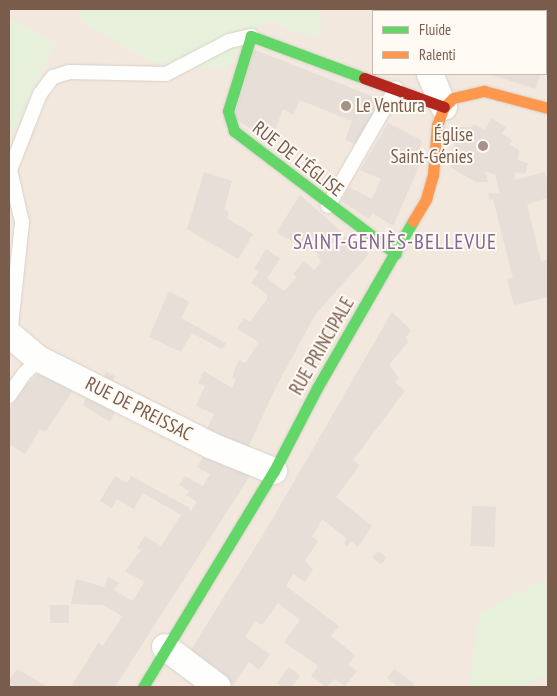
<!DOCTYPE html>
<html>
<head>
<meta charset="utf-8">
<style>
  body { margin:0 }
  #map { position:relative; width:557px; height:696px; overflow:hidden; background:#f9f5f0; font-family:"PT Sans Narrow",sans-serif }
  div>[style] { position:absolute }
  .residential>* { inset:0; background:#f2e8de }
  .green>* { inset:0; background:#e7f0db }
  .building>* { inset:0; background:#e6ded7; transform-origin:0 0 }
  .roads { filter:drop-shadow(0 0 1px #d7d1cb) drop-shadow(0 0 1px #d7d1cb) }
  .lane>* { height:14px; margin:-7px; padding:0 7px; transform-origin:7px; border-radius:7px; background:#fefefd }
  .street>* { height:26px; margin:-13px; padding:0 13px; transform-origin:13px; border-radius:13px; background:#fefefd }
  .fast>* { height:11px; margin:-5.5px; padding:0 5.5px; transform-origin:5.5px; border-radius:5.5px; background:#63d668 }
  .slow>* { height:11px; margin:-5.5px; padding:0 5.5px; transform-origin:5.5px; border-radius:5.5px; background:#ff974d }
  .jam>* { height:11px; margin:-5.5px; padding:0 5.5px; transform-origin:5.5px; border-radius:5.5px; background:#b3261e }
  .dots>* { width:14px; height:14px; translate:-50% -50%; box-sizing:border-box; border:2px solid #fffaf3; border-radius:50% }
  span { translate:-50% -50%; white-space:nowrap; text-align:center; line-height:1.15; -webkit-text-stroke:4px #fffaf3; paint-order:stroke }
  .poi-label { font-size:19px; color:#7a5c4d }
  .left { translate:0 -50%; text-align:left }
  .right { translate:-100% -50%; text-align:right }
  .street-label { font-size:19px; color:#7a5c4d }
  .quarter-label { font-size:21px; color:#846695; letter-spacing:1px }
  .frame { position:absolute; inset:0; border:10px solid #7a5c4d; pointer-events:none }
  .legend { position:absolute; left:372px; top:10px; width:175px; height:65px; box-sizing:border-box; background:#fffaf3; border:1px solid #cabbb1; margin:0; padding:6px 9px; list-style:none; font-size:15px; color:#7a5c4d }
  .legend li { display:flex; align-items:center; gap:10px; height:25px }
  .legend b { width:25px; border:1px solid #cabbb1 }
</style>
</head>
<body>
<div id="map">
  <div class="residential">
    <i style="clip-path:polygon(evenodd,9px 9px,548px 9px,548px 687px,9px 687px,9px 9px,373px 11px,546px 11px,546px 74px,373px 74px,373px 11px)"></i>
  </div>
  <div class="green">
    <i style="clip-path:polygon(77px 9px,319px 9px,322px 36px,295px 33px,271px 21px,251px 30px,226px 70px,151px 62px,81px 20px)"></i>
    <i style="clip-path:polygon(11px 19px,56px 44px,9px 139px,9px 23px)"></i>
    <i style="clip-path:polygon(539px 582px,548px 583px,548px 675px,531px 681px,523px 687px,469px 687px,479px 613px)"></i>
  </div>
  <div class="building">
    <i style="left:463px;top:9px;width:45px;height:2px"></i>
    <i style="clip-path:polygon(253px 49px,382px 100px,357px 145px,345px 140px,352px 121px,300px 100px,293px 115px,283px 109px,270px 143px,234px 117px)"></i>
    <i style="clip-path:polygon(489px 74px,541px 74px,535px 89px)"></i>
    <i style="clip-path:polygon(491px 118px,506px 127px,502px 134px,512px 140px,509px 144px,519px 150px,518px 160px,528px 163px,525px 174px,515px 172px,515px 180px,545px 172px,548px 183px,548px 198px,527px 204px,541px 261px,548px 260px,548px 297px,514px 305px,507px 279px,513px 278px,493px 199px,490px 199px,488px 193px,500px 194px,495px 175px,485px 171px,488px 182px,476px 182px,450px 167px,459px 150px,455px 147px,452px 137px,458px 127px,472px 127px,474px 124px,485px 130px)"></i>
    <i style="clip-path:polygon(388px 123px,421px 140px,418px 169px,393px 226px,373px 213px,369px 219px,341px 201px,349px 187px,372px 199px,381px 179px,360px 170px)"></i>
    <i style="clip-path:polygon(204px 172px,232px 181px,224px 210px,229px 212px,227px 218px,253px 234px,238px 259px,187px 229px)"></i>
    <i style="clip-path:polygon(300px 195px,343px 233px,329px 247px,332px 250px,346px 236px,369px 254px,315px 315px,276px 387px,247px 450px,206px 432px,214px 414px,196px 406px,205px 386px,198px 383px,204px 371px,232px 388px,236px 379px,232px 377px,236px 366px,239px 360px,245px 363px,259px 342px,237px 329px,244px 318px,250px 322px,267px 299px,267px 294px,251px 283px,259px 272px,254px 269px,266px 249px,280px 258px,267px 278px,284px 291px,297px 277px,293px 274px,304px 261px,314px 270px,321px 262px,317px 253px,276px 233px)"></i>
    <i style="clip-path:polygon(169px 291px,189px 302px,181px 318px,226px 343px,222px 349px,192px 333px,181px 352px,149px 337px)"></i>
    <i style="clip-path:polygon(392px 312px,411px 330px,406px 337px,408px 342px,389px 365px,399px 378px,395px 382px,405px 391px,353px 460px,360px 465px,336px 497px,372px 526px,358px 547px,351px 541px,347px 546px,344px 543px,347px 539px,322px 519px,312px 537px,318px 541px,305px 561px,313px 569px,305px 582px,293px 574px,286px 586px,339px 626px,331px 636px,355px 655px,348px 665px,357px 671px,345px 686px,335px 679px,326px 687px,311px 676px,318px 666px,284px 642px,300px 620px,278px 603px,262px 625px,255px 621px,245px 637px,270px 654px,259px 670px,249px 662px,233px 685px,190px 651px,266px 530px)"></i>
    <i style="clip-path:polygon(41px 371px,75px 388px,45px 432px,40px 429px,25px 454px,9px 444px,9px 409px,21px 390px)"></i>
    <i style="clip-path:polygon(106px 372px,115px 376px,112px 383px,103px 378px)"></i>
    <i style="clip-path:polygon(88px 394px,117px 408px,110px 422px,83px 405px)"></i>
    <i style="clip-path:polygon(206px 452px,251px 474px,115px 687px,71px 687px,98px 643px,103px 646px,122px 616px,103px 605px,71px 604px,76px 579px,104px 587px,108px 577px,119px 583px,114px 590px,133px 601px,144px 582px,125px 571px,141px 550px,137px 548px,145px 536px,161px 546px,181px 515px,143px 493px,134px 509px,117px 499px,112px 508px,100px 501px,115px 476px,127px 483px,131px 476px,190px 508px,190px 512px,197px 502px,186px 495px,189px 491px,179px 485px,185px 476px,203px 486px,210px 474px,197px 467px)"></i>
    <i style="left:472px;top:506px;width:24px;height:40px;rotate:2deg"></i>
    <i style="left:378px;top:551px;width:11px;height:9px;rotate:38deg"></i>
    <i style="left:50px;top:605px;width:19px;height:18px"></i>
    <i style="clip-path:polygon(289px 667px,300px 676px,291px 687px,283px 687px,277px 683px)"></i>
    <i style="clip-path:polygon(17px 669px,48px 687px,9px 687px,9px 680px)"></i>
    <i style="clip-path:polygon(394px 669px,415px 684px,413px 687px,399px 687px,387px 678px)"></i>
  </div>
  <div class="roads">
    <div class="lane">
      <i style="left:328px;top:206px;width:136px;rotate:-60deg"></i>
      <i style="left:10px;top:335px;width:114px;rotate:-83.9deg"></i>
      <i style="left:22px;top:222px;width:53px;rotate:-103deg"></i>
      <i style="left:10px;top:170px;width:82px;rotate:-68.5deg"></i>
      <i style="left:40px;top:94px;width:21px;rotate:-53deg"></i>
      <i style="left:53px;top:77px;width:17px;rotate:-17deg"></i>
      <i style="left:69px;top:72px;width:97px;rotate:1.2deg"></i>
      <i style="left:166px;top:74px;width:71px;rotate:-27.6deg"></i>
      <i style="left:229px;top:41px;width:23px;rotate:-13deg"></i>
      <i style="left:9px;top:396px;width:25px;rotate:-56deg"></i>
      <i style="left:23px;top:375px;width:23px;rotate:-45deg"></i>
    </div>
    <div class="street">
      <i style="left:435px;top:9px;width:2px;rotate:90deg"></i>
      <i style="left:430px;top:74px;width:36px;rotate:67deg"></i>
      <i style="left:10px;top:335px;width:38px;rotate:40deg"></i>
      <i style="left:39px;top:359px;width:194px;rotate:26.7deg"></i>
      <i style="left:212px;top:446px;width:67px;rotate:22deg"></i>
      <i style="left:165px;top:647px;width:66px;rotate:37deg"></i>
    </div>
    <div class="fast">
      <i style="left:364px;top:78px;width:121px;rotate:-159.6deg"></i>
      <i style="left:251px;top:36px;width:78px;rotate:107deg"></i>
      <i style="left:228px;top:111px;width:21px;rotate:73deg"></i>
      <i style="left:234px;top:131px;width:203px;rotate:37.2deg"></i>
      <i style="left:143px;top:687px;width:253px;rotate:-58.8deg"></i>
      <i style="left:274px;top:471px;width:93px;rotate:-62.6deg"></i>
      <i style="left:317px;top:388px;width:193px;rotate:-60.1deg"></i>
    </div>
    <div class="slow">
      <i style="left:413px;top:221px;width:26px;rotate:-59deg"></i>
      <i style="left:426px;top:199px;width:25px;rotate:-74deg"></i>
      <i style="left:433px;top:175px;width:50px;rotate:-85.4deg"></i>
      <i style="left:437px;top:125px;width:19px;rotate:-69deg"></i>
      <i style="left:444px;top:107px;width:13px;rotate:-45deg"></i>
      <i style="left:453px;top:98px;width:32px;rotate:-13deg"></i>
      <i style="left:484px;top:91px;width:66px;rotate:14.9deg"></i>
    </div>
    <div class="jam">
      <i style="left:364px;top:78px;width:85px;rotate:19.9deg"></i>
    </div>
  </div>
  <div class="dots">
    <i style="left:346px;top:106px;background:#a69286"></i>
    <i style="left:483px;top:146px;background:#a69286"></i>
  </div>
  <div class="poi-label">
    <span class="left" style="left:356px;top:106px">Le Ventura</span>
    <span class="right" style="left:473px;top:146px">Église<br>Saint-Génies</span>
  </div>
  <div class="street-label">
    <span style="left:298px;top:159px;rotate:38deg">RUE DE L'ÉGLISE</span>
    <span style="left:322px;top:346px;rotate:-60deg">RUE PRINCIPALE</span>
    <span style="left:139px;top:409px;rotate:27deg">RUE DE PREISSAC</span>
  </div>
  <div class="quarter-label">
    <span style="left:395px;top:242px">SAINT-GENIÈS-BELLEVUE</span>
  </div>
  <div class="frame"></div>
  <ul class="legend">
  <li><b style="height:6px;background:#63d668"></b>Fluide</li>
  <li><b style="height:6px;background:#ff974d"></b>Ralenti</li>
  </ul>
</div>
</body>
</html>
